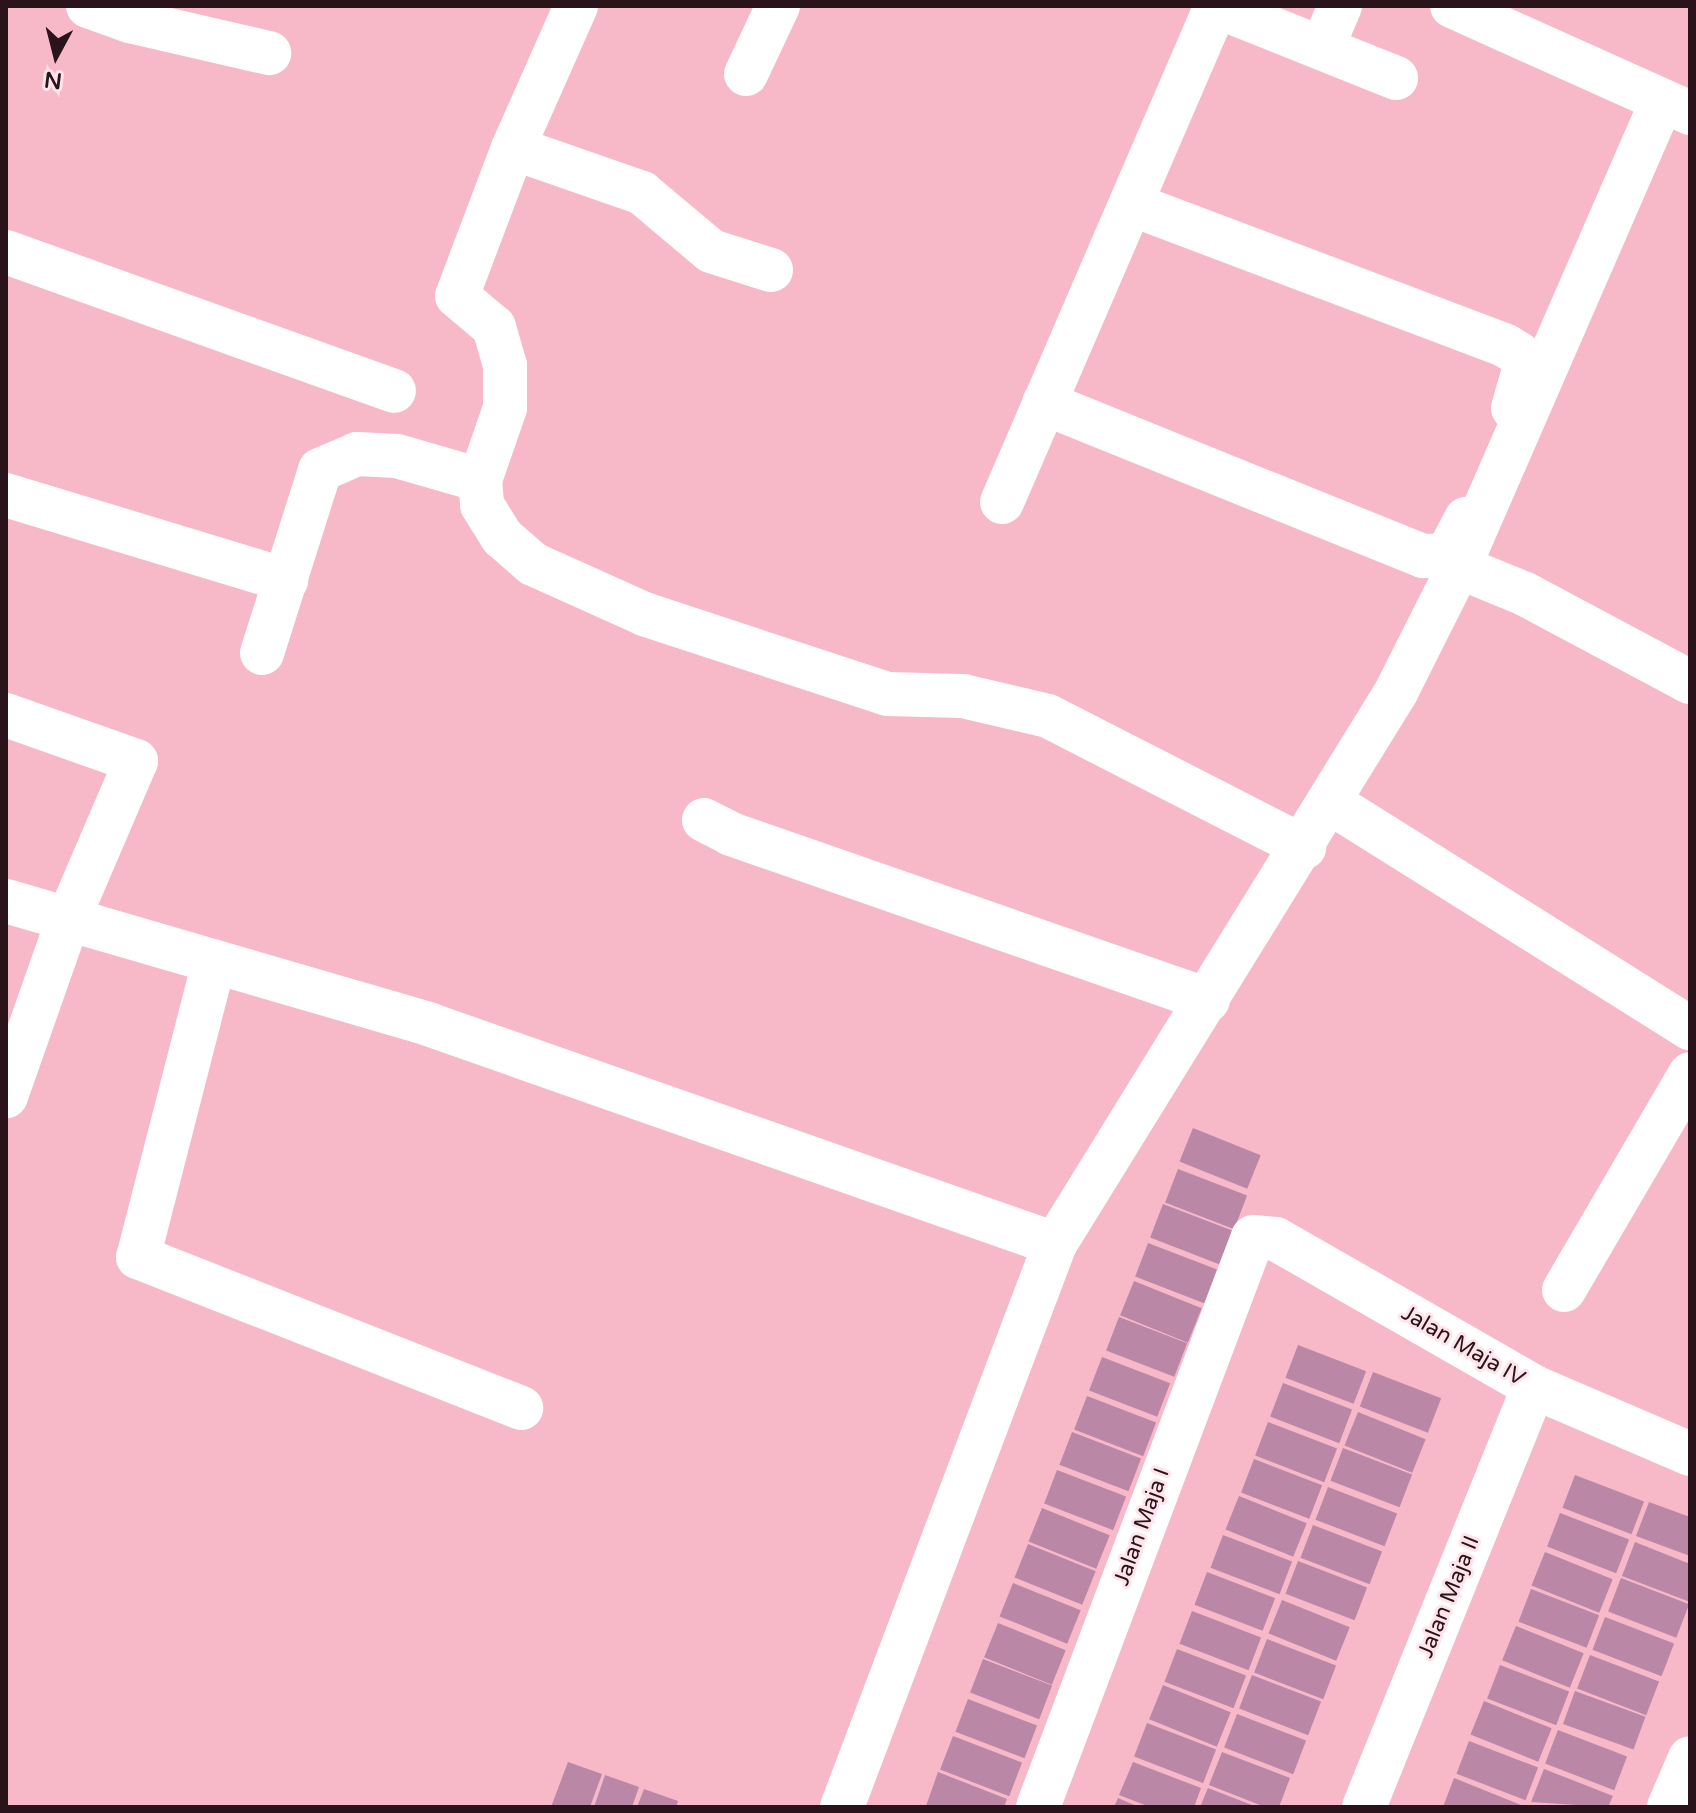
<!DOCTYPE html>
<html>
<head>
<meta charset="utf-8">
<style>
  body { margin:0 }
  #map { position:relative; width:1696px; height:1813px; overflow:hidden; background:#f7b8c8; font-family:"Varela Round",sans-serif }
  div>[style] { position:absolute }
  .building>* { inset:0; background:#ba87a7; transform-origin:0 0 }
  .minor>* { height:44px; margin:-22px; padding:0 22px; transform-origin:22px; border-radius:22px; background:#fff }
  span { translate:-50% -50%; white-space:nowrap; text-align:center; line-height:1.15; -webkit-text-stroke:6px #ffe4eb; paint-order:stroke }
  .street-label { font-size:22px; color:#2a131a }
  .frame { position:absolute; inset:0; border:8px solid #2a131a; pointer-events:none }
  .north { position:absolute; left:16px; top:16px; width:80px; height:80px; -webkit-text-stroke:6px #ffe4eb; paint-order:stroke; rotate:187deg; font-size:22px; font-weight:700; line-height:32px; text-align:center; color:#2a131a }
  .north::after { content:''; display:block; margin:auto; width:28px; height:36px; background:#2a131a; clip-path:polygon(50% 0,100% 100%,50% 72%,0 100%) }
</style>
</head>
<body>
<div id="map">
  <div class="building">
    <i style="left:1193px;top:1128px;width:73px;height:36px;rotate:22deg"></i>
    <i style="left:1178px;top:1169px;width:74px;height:36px;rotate:21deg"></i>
    <i style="left:1163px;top:1204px;width:74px;height:36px;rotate:21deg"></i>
    <i style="left:1148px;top:1243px;width:74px;height:36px;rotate:21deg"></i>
    <i style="left:1134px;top:1281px;width:73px;height:37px;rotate:22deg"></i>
    <i style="left:1119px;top:1317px;width:73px;height:36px;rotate:21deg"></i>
    <i style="left:1298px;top:1345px;width:73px;height:35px;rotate:21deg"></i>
    <i style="left:1102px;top:1357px;width:73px;height:36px;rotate:21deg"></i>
    <i style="left:1373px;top:1372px;width:73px;height:37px;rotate:21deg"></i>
    <i style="left:1283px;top:1383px;width:74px;height:36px;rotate:21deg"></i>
    <i style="left:1087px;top:1396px;width:74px;height:36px;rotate:21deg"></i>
    <i style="left:1358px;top:1412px;width:73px;height:36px;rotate:22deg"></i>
    <i style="left:1268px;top:1422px;width:74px;height:36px;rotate:21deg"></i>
    <i style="left:1072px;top:1432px;width:74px;height:35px;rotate:21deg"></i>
    <i style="left:1343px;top:1448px;width:74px;height:35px;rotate:21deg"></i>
    <i style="left:1254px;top:1459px;width:73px;height:36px;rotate:21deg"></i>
    <i style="left:1057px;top:1470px;width:74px;height:36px;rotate:21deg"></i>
    <i style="left:1575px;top:1475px;width:74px;height:35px;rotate:21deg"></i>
    <i style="left:1328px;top:1487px;width:74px;height:35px;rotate:21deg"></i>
    <i style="left:1239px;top:1496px;width:73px;height:36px;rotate:22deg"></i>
    <i style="clip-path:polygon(1649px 1502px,1690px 1517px,1690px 1556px,1636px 1536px)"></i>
    <i style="left:1042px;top:1508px;width:73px;height:36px;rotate:22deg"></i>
    <i style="left:1560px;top:1513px;width:74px;height:36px;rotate:21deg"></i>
    <i style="left:1313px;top:1525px;width:74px;height:35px;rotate:21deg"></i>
    <i style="left:1223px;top:1535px;width:74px;height:35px;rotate:21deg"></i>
    <i style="clip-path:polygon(1635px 1542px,1690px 1564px,1690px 1602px,1622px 1576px)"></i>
    <i style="left:1028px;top:1544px;width:73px;height:36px;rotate:22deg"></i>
    <i style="left:1545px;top:1552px;width:73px;height:36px;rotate:22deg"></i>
    <i style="left:1298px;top:1561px;width:74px;height:35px;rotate:21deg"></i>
    <i style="left:1207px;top:1572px;width:73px;height:35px;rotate:21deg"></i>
    <i style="left:1621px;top:1578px;width:73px;height:36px;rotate:21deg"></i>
    <i style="left:1013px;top:1583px;width:73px;height:36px;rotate:22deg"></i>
    <i style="left:1531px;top:1589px;width:73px;height:35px;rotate:21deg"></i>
    <i style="left:1282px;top:1600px;width:73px;height:36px;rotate:22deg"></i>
    <i style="left:1192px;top:1611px;width:74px;height:35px;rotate:21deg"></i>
    <i style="left:1605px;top:1617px;width:74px;height:35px;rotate:21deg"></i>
    <i style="left:998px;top:1623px;width:73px;height:37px;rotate:22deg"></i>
    <i style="left:1516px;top:1626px;width:73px;height:37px;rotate:22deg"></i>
    <i style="left:1267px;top:1639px;width:74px;height:36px;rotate:21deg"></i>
    <i style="left:1177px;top:1649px;width:74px;height:35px;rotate:21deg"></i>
    <i style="left:1590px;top:1655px;width:74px;height:36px;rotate:21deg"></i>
    <i style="left:983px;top:1659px;width:74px;height:36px;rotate:21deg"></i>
    <i style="left:1500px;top:1665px;width:74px;height:36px;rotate:21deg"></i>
    <i style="left:1252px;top:1675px;width:74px;height:36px;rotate:21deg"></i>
    <i style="left:1163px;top:1685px;width:73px;height:37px;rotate:22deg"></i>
    <i style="left:1575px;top:1691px;width:75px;height:35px;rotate:20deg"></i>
    <i style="left:968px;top:1699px;width:74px;height:35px;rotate:21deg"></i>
    <i style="left:1484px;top:1701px;width:73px;height:36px;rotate:22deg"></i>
    <i style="left:1237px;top:1714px;width:74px;height:36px;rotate:21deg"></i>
    <i style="left:1147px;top:1723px;width:74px;height:36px;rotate:21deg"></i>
    <i style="left:1558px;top:1730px;width:74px;height:36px;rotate:21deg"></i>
    <i style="left:953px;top:1736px;width:74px;height:36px;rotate:21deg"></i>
    <i style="left:1469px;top:1741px;width:74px;height:35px;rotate:21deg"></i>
    <i style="clip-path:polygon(1222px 1752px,1290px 1778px,1279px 1807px,1265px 1807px,1209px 1785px)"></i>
    <i style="clip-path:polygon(568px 1762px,602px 1774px,590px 1807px,551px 1807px)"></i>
    <i style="clip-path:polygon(1133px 1762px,1201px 1788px,1194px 1807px,1150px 1807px,1119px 1795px)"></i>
    <i style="clip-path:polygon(1544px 1769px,1613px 1796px,1608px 1807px,1531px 1802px)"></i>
    <i style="clip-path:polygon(938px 1772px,1007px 1799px,1004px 1807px,926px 1806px)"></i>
    <i style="clip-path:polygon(605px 1775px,639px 1787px,632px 1807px,594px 1807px)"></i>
    <i style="clip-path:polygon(1454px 1778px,1526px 1807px,1443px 1807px)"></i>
    <i style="clip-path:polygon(1208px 1788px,1257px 1807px,1200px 1807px)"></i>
    <i style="clip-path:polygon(644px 1789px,678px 1801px,676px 1807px,637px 1807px)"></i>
    <i style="clip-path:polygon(1118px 1798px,1139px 1807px,1114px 1807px)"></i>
  </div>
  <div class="minor">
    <i style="left:88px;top:6px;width:45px;rotate:19.7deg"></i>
    <i style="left:130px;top:21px;width:143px;rotate:13deg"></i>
    <i style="left:576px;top:6px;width:155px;rotate:113.9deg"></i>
    <i style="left:513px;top:148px;width:158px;rotate:110.7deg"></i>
    <i style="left:457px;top:296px;width:48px;rotate:40deg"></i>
    <i style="left:494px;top:327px;width:40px;rotate:74deg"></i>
    <i style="left:505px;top:365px;width:43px;rotate:90deg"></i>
    <i style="left:505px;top:408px;width:76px;rotate:109.1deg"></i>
    <i style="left:480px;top:480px;width:25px;rotate:85deg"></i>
    <i style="left:482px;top:505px;width:38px;rotate:58deg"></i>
    <i style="left:502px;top:537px;width:41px;rotate:41.1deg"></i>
    <i style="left:533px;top:564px;width:122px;rotate:24.2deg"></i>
    <i style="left:644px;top:614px;width:256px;rotate:18.2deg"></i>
    <i style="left:887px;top:694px;width:76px;rotate:1.5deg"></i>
    <i style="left:963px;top:696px;width:87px;rotate:13.2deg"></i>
    <i style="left:1048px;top:716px;width:288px;rotate:27.1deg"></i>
    <i style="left:1216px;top:6px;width:194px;rotate:21.8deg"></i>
    <i style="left:1452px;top:6px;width:261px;rotate:24.2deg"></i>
    <i style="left:1322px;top:48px;width:46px;rotate:-66.8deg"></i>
    <i style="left:746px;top:74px;width:75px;rotate:-64.8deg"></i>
    <i style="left:513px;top:148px;width:137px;rotate:19.2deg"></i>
    <i style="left:642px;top:193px;width:90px;rotate:40deg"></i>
    <i style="left:711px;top:251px;width:63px;rotate:17.6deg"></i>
    <i style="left:1131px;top:204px;width:401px;rotate:20.7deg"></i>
    <i style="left:1506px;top:346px;width:15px;rotate:32deg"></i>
    <i style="left:1519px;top:354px;width:13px;rotate:63deg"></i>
    <i style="left:1525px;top:366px;width:44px;rotate:105.9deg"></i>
    <i style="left:6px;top:252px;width:412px;rotate:19.7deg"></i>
    <i style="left:1044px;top:403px;width:409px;rotate:22deg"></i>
    <i style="left:1423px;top:556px;width:24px;rotate:-2deg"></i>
    <i style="left:1447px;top:555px;width:41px;rotate:-62.2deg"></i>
    <i style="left:6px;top:495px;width:293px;rotate:16.9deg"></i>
    <i style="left:1002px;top:502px;width:540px;rotate:-66.66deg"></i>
    <i style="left:1459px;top:567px;width:71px;rotate:22.2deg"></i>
    <i style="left:1525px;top:594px;width:187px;rotate:28.1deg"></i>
    <i style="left:262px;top:653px;width:192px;rotate:-72.4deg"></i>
    <i style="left:320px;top:470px;width:40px;rotate:-23.4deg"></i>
    <i style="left:357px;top:454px;width:40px;rotate:2.9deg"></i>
    <i style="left:397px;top:456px;width:86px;rotate:16.1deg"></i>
    <i style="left:6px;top:715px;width:138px;rotate:19.5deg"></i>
    <i style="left:136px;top:761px;width:173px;rotate:113.2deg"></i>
    <i style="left:68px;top:920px;width:187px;rotate:109.4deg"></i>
    <i style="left:1331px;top:803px;width:424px;rotate:32.1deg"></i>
    <i style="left:704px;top:820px;width:30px;rotate:27deg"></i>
    <i style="left:731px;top:834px;width:505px;rotate:19.19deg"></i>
    <i style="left:6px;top:901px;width:440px;rotate:16.2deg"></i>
    <i style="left:428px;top:1024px;width:664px;rotate:19.33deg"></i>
    <i style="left:214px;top:962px;width:305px;rotate:104.4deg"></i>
    <i style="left:138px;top:1257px;width:412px;rotate:21.5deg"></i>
    <i style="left:1564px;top:1290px;width:250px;rotate:-59.7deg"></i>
    <i style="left:842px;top:1807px;width:602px;rotate:-69.28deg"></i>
    <i style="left:1055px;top:1244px;width:649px;rotate:-58.29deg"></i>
    <i style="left:1396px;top:692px;width:140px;rotate:-63.3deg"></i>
    <i style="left:1459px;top:567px;width:508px;rotate:-66.46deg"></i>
    <i style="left:1038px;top:1807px;width:609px;rotate:-69.33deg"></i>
    <i style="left:1253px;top:1237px;width:23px;rotate:5deg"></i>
    <i style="left:1276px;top:1239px;width:297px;rotate:29.8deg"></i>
    <i style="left:1534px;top:1387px;width:170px;rotate:23.2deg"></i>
    <i style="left:1364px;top:1807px;width:453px;rotate:-68deg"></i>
    <i style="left:1669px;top:1807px;width:53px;rotate:-66.8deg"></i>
  </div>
  <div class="street-label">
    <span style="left:1463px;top:1346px;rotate:30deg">Jalan Maja IV</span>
    <span style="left:1142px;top:1527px;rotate:-70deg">Jalan Maja I</span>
    <span style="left:1449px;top:1597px;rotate:-68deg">Jalan Maja II</span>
  </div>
  <div class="frame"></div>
  <div class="north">N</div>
</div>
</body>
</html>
